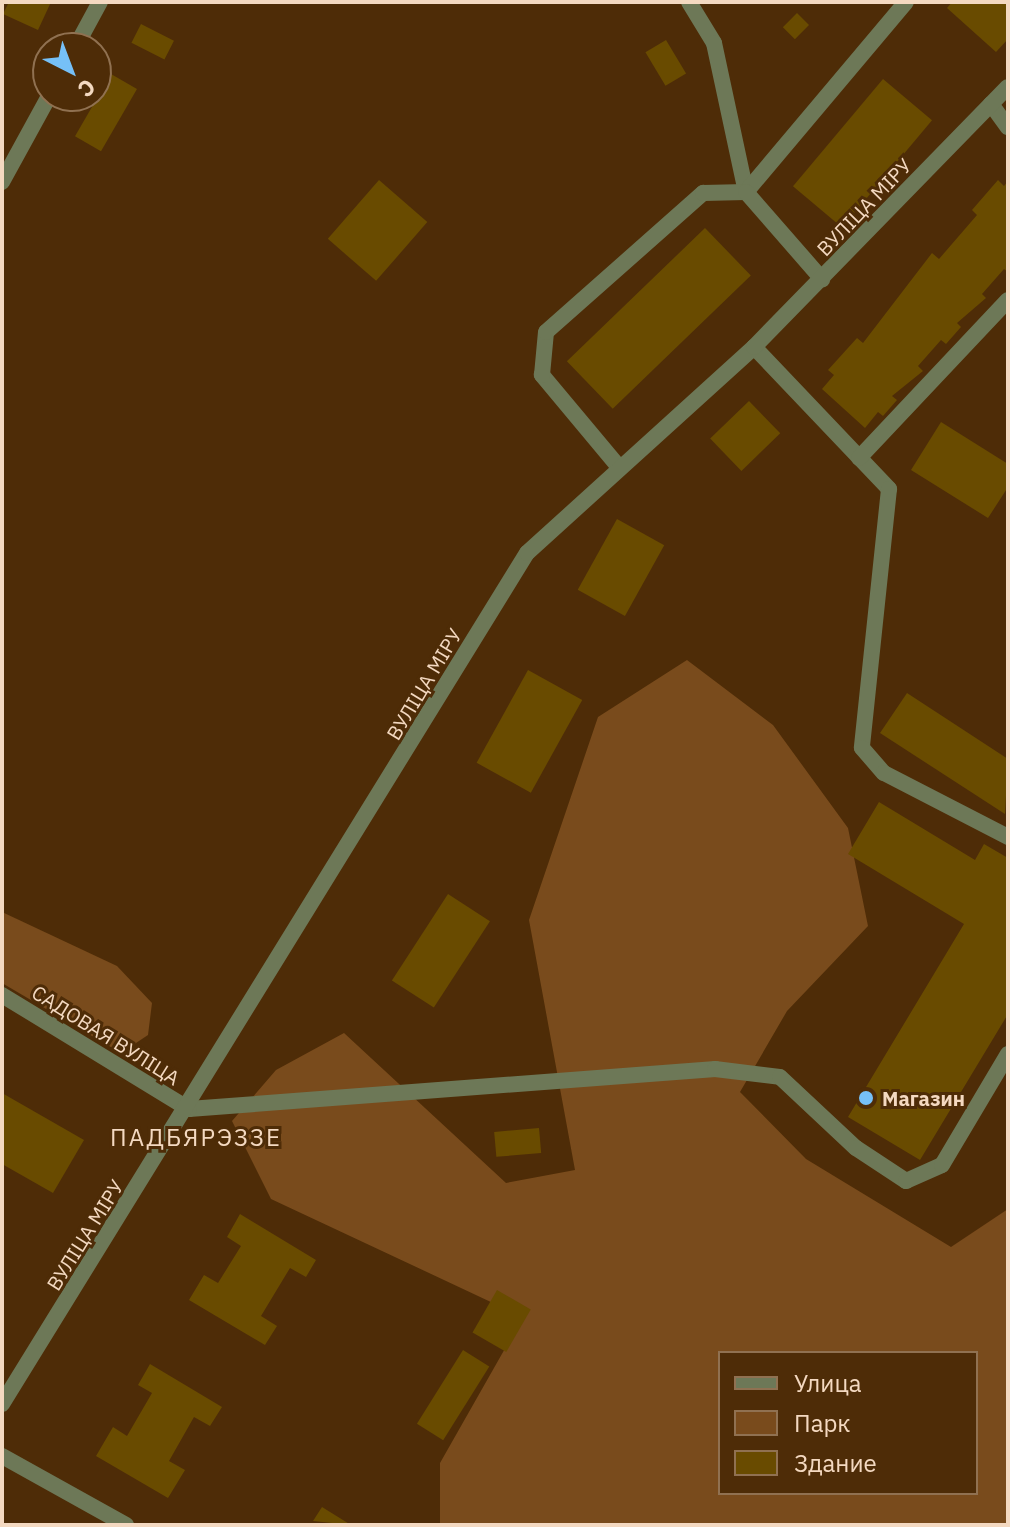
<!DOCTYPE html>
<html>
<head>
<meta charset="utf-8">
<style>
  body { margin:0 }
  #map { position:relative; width:1010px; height:1527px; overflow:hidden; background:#4e2c07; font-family:"IBM Plex Sans",sans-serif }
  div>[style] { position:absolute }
  .green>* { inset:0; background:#794b1c }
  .building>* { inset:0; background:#694b00; transform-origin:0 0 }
  .service>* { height:16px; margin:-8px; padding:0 8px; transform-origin:8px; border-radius:8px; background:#6d7857 }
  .minor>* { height:16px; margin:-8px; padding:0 8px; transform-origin:8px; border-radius:8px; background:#6d7857 }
  .dots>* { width:22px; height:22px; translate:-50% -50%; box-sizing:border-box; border:4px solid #4e2c07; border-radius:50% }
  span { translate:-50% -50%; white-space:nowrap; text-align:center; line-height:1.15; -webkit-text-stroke:6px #4e2c07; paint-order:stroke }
  .street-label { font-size:20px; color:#f4d9c1 }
  .poi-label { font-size:20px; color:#f4d9c1; font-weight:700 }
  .left { translate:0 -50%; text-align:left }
  .quarter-label { font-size:24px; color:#f4d9c1; letter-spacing:2px }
  .frame { position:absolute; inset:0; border:4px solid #f4d9c1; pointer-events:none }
  .legend { position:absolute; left:718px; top:1351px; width:260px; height:144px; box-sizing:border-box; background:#4e2c07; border:2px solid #907151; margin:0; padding:10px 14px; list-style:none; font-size:24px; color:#f4d9c1 }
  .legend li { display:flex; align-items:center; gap:16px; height:40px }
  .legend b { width:40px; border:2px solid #907151 }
  .north { position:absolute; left:32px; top:32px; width:80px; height:80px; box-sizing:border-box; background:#4e2c07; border:2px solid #907151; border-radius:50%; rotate:138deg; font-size:22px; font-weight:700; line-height:32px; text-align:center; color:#f4d9c1 }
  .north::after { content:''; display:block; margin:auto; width:28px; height:36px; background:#76c0f7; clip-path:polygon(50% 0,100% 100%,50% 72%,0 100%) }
</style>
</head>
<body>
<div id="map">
  <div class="green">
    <i style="clip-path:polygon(evenodd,687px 660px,773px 725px,848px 828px,868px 926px,787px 1011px,740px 1092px,806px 1159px,951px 1247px,1008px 1209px,1008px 1525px,440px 1525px,440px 1463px,523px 1317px,271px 1199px,232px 1121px,276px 1070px,344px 1033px,506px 1183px,575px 1170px,529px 920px,598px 717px,687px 660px,720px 1353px,976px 1353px,976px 1493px,720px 1493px,720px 1353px)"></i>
    <i style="clip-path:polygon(2px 912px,117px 966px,152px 1003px,148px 1035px,121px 1053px,2px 983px)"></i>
  </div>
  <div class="building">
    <i style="clip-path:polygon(9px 2px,51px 2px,38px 30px,3px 14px)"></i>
    <i style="clip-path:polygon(952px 2px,1008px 2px,1008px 39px,996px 52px,947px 8px)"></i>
    <i style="left:797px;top:13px;width:17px;height:20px;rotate:45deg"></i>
    <i style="left:141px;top:24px;width:37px;height:21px;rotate:27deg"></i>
    <i style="left:666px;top:40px;width:39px;height:24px;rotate:59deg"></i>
    <i style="left:111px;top:74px;width:30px;height:72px;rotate:30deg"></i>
    <i style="left:883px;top:79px;width:64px;height:140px;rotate:40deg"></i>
    <i style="left:379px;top:180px;width:64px;height:78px;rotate:41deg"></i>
    <i style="clip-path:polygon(998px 180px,1004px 186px,1008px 181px,1008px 272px,1004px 269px,982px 294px,986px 298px,957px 323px,961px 327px,946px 344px,941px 340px,918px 366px,923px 371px,892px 396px,897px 400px,883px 416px,878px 412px,865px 428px,822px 389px,834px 375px,828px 370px,857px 338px,863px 343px,932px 253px,939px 259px,977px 215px,972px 210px)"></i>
    <i style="left:705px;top:228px;width:66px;height:192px;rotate:46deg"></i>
    <i style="left:749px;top:401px;width:45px;height:54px;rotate:46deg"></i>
    <i style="clip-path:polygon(941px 422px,1008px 464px,1008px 487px,988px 518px,911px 470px)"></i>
    <i style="left:617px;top:519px;width:54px;height:81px;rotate:29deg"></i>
    <i style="left:528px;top:670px;width:62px;height:106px;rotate:29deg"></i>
    <i style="clip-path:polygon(907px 693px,1008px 759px,1005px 814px,880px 733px)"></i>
    <i style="clip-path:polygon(879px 802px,975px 860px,984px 844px,1008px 858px,1008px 1014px,920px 1160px,848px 1117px,964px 924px,848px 854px)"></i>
    <i style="left:448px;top:894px;width:50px;height:103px;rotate:33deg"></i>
    <i style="clip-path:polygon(2px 1093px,84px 1140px,53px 1193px,2px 1164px)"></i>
    <i style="left:539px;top:1128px;width:25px;height:45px;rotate:85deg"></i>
    <i style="clip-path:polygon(240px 1214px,316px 1260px,306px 1277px,290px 1268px,261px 1316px,277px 1326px,265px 1345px,189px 1300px,204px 1275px,218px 1283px,241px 1246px,227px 1237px)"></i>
    <i style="left:497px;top:1290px;width:39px;height:49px;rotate:30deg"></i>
    <i style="left:463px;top:1350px;width:31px;height:87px;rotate:32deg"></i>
    <i style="clip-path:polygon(150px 1364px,222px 1407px,210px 1426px,194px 1417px,169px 1461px,185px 1470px,168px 1498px,96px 1456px,113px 1427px,127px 1436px,152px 1393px,138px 1385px)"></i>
    <i style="clip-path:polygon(322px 1507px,351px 1525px,313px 1521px)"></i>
  </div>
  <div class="service">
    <i style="left:689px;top:2px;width:48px;rotate:58.6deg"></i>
    <i style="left:714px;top:43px;width:152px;rotate:77.9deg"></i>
    <i style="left:991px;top:104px;width:29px;rotate:54deg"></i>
    <i style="left:746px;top:192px;width:248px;rotate:-49.9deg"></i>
    <i style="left:754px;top:347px;width:196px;rotate:46.4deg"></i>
    <i style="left:889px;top:489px;width:260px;rotate:96deg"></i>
    <i style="left:862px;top:748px;width:33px;rotate:49deg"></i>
    <i style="left:884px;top:773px;width:140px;rotate:27.3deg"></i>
    <i style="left:859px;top:458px;width:217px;rotate:-46.7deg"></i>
    <i style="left:618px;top:466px;width:119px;rotate:-129.9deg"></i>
    <i style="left:542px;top:375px;width:43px;rotate:-84.7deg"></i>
    <i style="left:546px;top:332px;width:210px;rotate:-41.5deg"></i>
    <i style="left:703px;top:193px;width:43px;rotate:-1.3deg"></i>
    <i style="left:746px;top:192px;width:116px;rotate:48.9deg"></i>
    <i style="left:189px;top:1109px;width:528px;rotate:-4.35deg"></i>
    <i style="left:715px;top:1069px;width:65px;rotate:7deg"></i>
    <i style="left:780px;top:1077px;width:104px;rotate:43.1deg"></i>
    <i style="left:856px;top:1148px;width:60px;rotate:33.4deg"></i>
    <i style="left:906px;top:1181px;width:39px;rotate:-24deg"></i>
    <i style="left:942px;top:1165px;width:129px;rotate:-59.3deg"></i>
    <i style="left:2px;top:1456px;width:142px;rotate:29.1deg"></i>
  </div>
  <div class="minor">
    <i style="left:75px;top:48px;width:52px;rotate:-61.5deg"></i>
    <i style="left:2px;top:182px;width:98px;rotate:-61.3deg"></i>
    <i style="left:2px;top:995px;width:219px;rotate:31.4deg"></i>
    <i style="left:2px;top:1404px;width:1000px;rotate:-58.33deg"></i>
    <i style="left:527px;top:553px;width:307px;rotate:-42.2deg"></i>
    <i style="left:754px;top:347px;width:363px;rotate:-45.7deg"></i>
  </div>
  <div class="dots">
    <i style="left:866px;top:1098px;background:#76c0f7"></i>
  </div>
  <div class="street-label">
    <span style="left:864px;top:207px;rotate:-46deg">ВУЛІЦА МІРУ</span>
    <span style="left:424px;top:684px;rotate:-59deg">ВУЛІЦА МІРУ</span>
    <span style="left:106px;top:1035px;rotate:32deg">САДОВАЯ ВУЛІЦА</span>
    <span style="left:85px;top:1235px;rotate:-58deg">ВУЛІЦА МІРУ</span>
  </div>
  <div class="poi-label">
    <span class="left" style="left:882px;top:1098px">Магазин</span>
  </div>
  <div class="quarter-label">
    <span style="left:196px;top:1138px">ПАДБЯРЭЗЗЕ</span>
  </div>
  <div class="frame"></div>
  <ul class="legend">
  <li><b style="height:10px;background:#6d7857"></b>Улица</li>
  <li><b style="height:22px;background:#794b1c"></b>Парк</li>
  <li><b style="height:22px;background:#694b00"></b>Здание</li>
  </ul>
  <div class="north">С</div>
</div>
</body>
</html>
